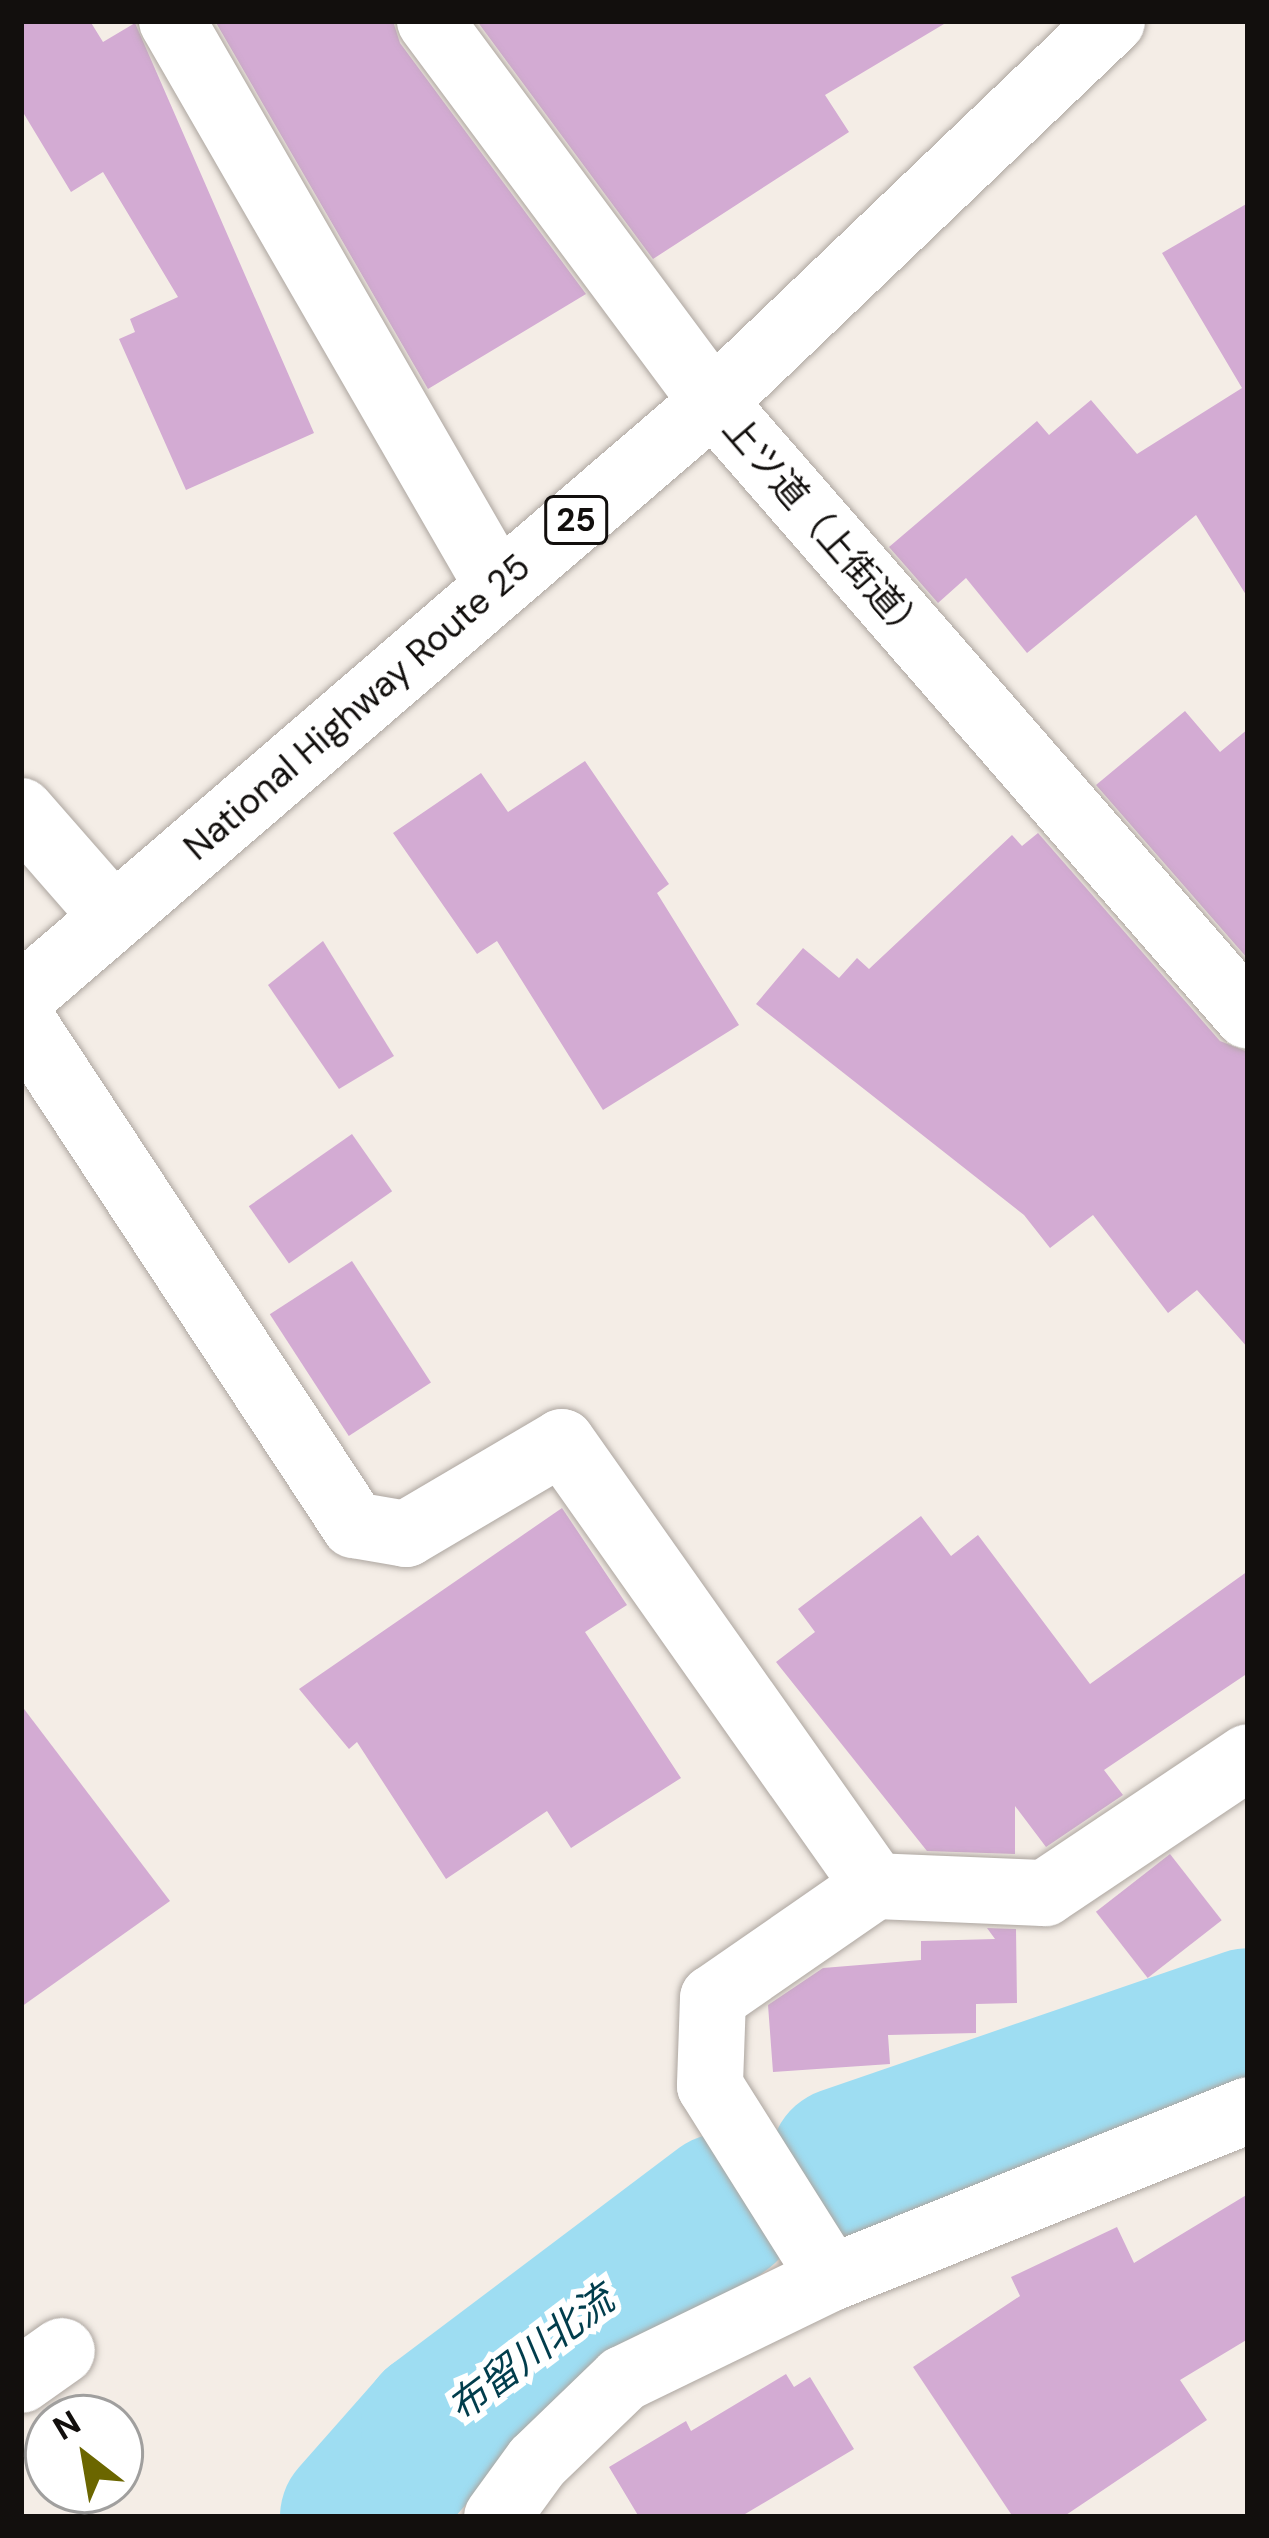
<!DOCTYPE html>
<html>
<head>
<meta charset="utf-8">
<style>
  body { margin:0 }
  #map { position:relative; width:1269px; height:2538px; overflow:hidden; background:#f4ede6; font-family:"DM Sans","Noto Sans JP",sans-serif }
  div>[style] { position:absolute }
  .river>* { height:150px; margin:-75px; padding:0 75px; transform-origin:75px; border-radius:75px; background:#9eddf2 }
  .building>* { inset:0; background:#d3abd3; transform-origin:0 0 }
  .roads { filter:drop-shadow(0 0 3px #ada6a0) drop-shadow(0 0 3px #ada6a0) }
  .minor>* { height:66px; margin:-33px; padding:0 33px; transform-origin:33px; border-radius:33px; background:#fff }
  .highway>* { height:66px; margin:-33px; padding:0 33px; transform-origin:33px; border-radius:33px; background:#fff }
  span { translate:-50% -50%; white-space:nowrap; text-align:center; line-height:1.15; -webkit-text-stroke:12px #fff; paint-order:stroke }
  .shield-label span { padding:3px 9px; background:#fff; border:3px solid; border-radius:9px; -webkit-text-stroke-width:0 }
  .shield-label { font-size:33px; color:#120f0d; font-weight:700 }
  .street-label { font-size:36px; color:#120f0d }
  .water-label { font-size:39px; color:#013d4c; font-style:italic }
  .frame { position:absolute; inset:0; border:24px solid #120f0d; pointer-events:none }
  .north { position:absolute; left:24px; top:2394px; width:120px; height:120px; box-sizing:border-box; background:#fff; border:3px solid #a09f9e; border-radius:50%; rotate:329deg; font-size:33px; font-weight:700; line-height:48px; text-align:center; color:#120f0d }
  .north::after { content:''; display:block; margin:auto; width:42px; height:54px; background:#6b6600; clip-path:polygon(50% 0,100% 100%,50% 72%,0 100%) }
</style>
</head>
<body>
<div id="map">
  <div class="river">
    <i style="left:845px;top:2162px;width:426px;rotate:-19deg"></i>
    <i style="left:355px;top:2517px;width:123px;rotate:-48.6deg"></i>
    <i style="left:436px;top:2425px;width:361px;rotate:-37deg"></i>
  </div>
  <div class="building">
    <i style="clip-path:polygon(21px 21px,90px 21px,103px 42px,135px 23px,314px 433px,186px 490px,119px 339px,135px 332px,130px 319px,178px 297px,103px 172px,71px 192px,21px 109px)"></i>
    <i style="clip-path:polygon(215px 21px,393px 21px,400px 43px,586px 294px,428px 389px)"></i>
    <i style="clip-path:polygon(477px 21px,949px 21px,825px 95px,849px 132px,653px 259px)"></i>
    <i style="clip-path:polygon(1248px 203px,1248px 598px,1196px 515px,1027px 653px,966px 578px,938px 603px,889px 547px,1037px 421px,1049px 435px,1091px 400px,1137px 454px,1242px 388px,1162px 253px)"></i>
    <i style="clip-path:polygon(1185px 711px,1220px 752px,1248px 729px,1248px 959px,1096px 785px)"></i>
    <i style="clip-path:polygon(585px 761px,669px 884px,657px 893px,739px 1025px,603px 1110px,497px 941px,477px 954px,393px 833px,481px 773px,508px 812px)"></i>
    <i style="clip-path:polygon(1038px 833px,1220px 1041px,1248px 1052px,1248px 1348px,1197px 1290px,1168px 1313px,1093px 1215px,1050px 1248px,1024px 1215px,756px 1004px,803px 948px,839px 978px,857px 958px,869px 969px,1012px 835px,1022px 846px)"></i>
    <i style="clip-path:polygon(323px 941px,394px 1056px,339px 1089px,268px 985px)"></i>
    <i style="left:352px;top:1134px;width:70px;height:126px;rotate:55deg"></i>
    <i style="left:352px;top:1261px;width:145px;height:98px;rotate:57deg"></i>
    <i style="clip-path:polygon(562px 1508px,627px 1605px,585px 1632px,681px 1778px,571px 1848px,547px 1811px,446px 1879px,357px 1742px,349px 1749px,299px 1689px)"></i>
    <i style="clip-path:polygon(921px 1516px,951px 1556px,978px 1535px,1090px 1684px,1248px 1571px,1248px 1673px,1104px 1770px,1123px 1795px,1046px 1847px,1015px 1806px,1015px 1854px,927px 1851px,776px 1662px,815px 1632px,798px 1609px)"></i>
    <i style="clip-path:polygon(21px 1705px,170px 1901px,21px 2007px)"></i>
    <i style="left:1170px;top:1854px;width:84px;height:94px;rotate:52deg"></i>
    <i style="clip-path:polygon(987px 1928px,1016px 1929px,1017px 2003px,976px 2004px,976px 2033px,888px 2035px,890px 2064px,773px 2072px,768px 2005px,823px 1968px,921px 1960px,921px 1941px,995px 1939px)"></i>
    <i style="clip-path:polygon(1248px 2194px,1248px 2339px,1180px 2380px,1207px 2420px,1063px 2517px,1013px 2517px,913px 2367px,1020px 2296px,1011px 2277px,1117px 2227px,1134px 2263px)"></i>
    <i style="clip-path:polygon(786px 2374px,794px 2387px,810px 2377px,854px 2449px,740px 2517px,639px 2517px,609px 2467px,686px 2421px,691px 2431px)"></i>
  </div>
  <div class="roads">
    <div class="minor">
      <i style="left:172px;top:21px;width:652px;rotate:60.02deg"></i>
      <i style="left:430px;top:21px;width:475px;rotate:53.4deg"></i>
      <i style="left:713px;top:402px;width:814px;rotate:48.93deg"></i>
      <i style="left:21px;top:811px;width:140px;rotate:48.8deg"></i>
      <i style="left:21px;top:1019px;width:606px;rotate:56.65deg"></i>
      <i style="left:354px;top:1525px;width:53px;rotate:9.8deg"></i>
      <i style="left:406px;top:1534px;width:181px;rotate:-30.5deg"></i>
      <i style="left:562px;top:1442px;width:543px;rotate:54.82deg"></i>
      <i style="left:875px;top:1886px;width:197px;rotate:145.3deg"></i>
      <i style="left:713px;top:1998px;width:88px;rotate:92deg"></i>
      <i style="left:710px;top:2086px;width:227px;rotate:57.8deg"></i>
      <i style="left:875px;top:1886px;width:170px;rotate:2.4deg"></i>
      <i style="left:1045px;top:1893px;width:244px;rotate:-33.8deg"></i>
      <i style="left:21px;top:2380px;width:50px;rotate:-35.3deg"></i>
      <i style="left:497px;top:2517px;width:68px;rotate:-54deg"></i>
      <i style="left:537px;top:2462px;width:120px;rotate:-44deg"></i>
      <i style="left:623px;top:2379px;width:231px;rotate:-25.9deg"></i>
      <i style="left:831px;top:2278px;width:450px;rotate:-21.9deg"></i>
    </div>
    <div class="highway">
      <i style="left:21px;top:997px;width:913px;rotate:-40.69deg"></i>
      <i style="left:713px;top:402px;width:552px;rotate:-43.68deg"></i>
    </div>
  </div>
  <div class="shield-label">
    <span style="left:576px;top:520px">25</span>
  </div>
  <div class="street-label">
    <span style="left:825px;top:530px;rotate:49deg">上ツ道（上街道）</span>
    <span style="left:357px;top:707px;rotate:-41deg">National Highway Route 25</span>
  </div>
  <div class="water-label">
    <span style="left:531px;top:2354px;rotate:-37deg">布留川北流</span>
  </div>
  <div class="frame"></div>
  <div class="north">N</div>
</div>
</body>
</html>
